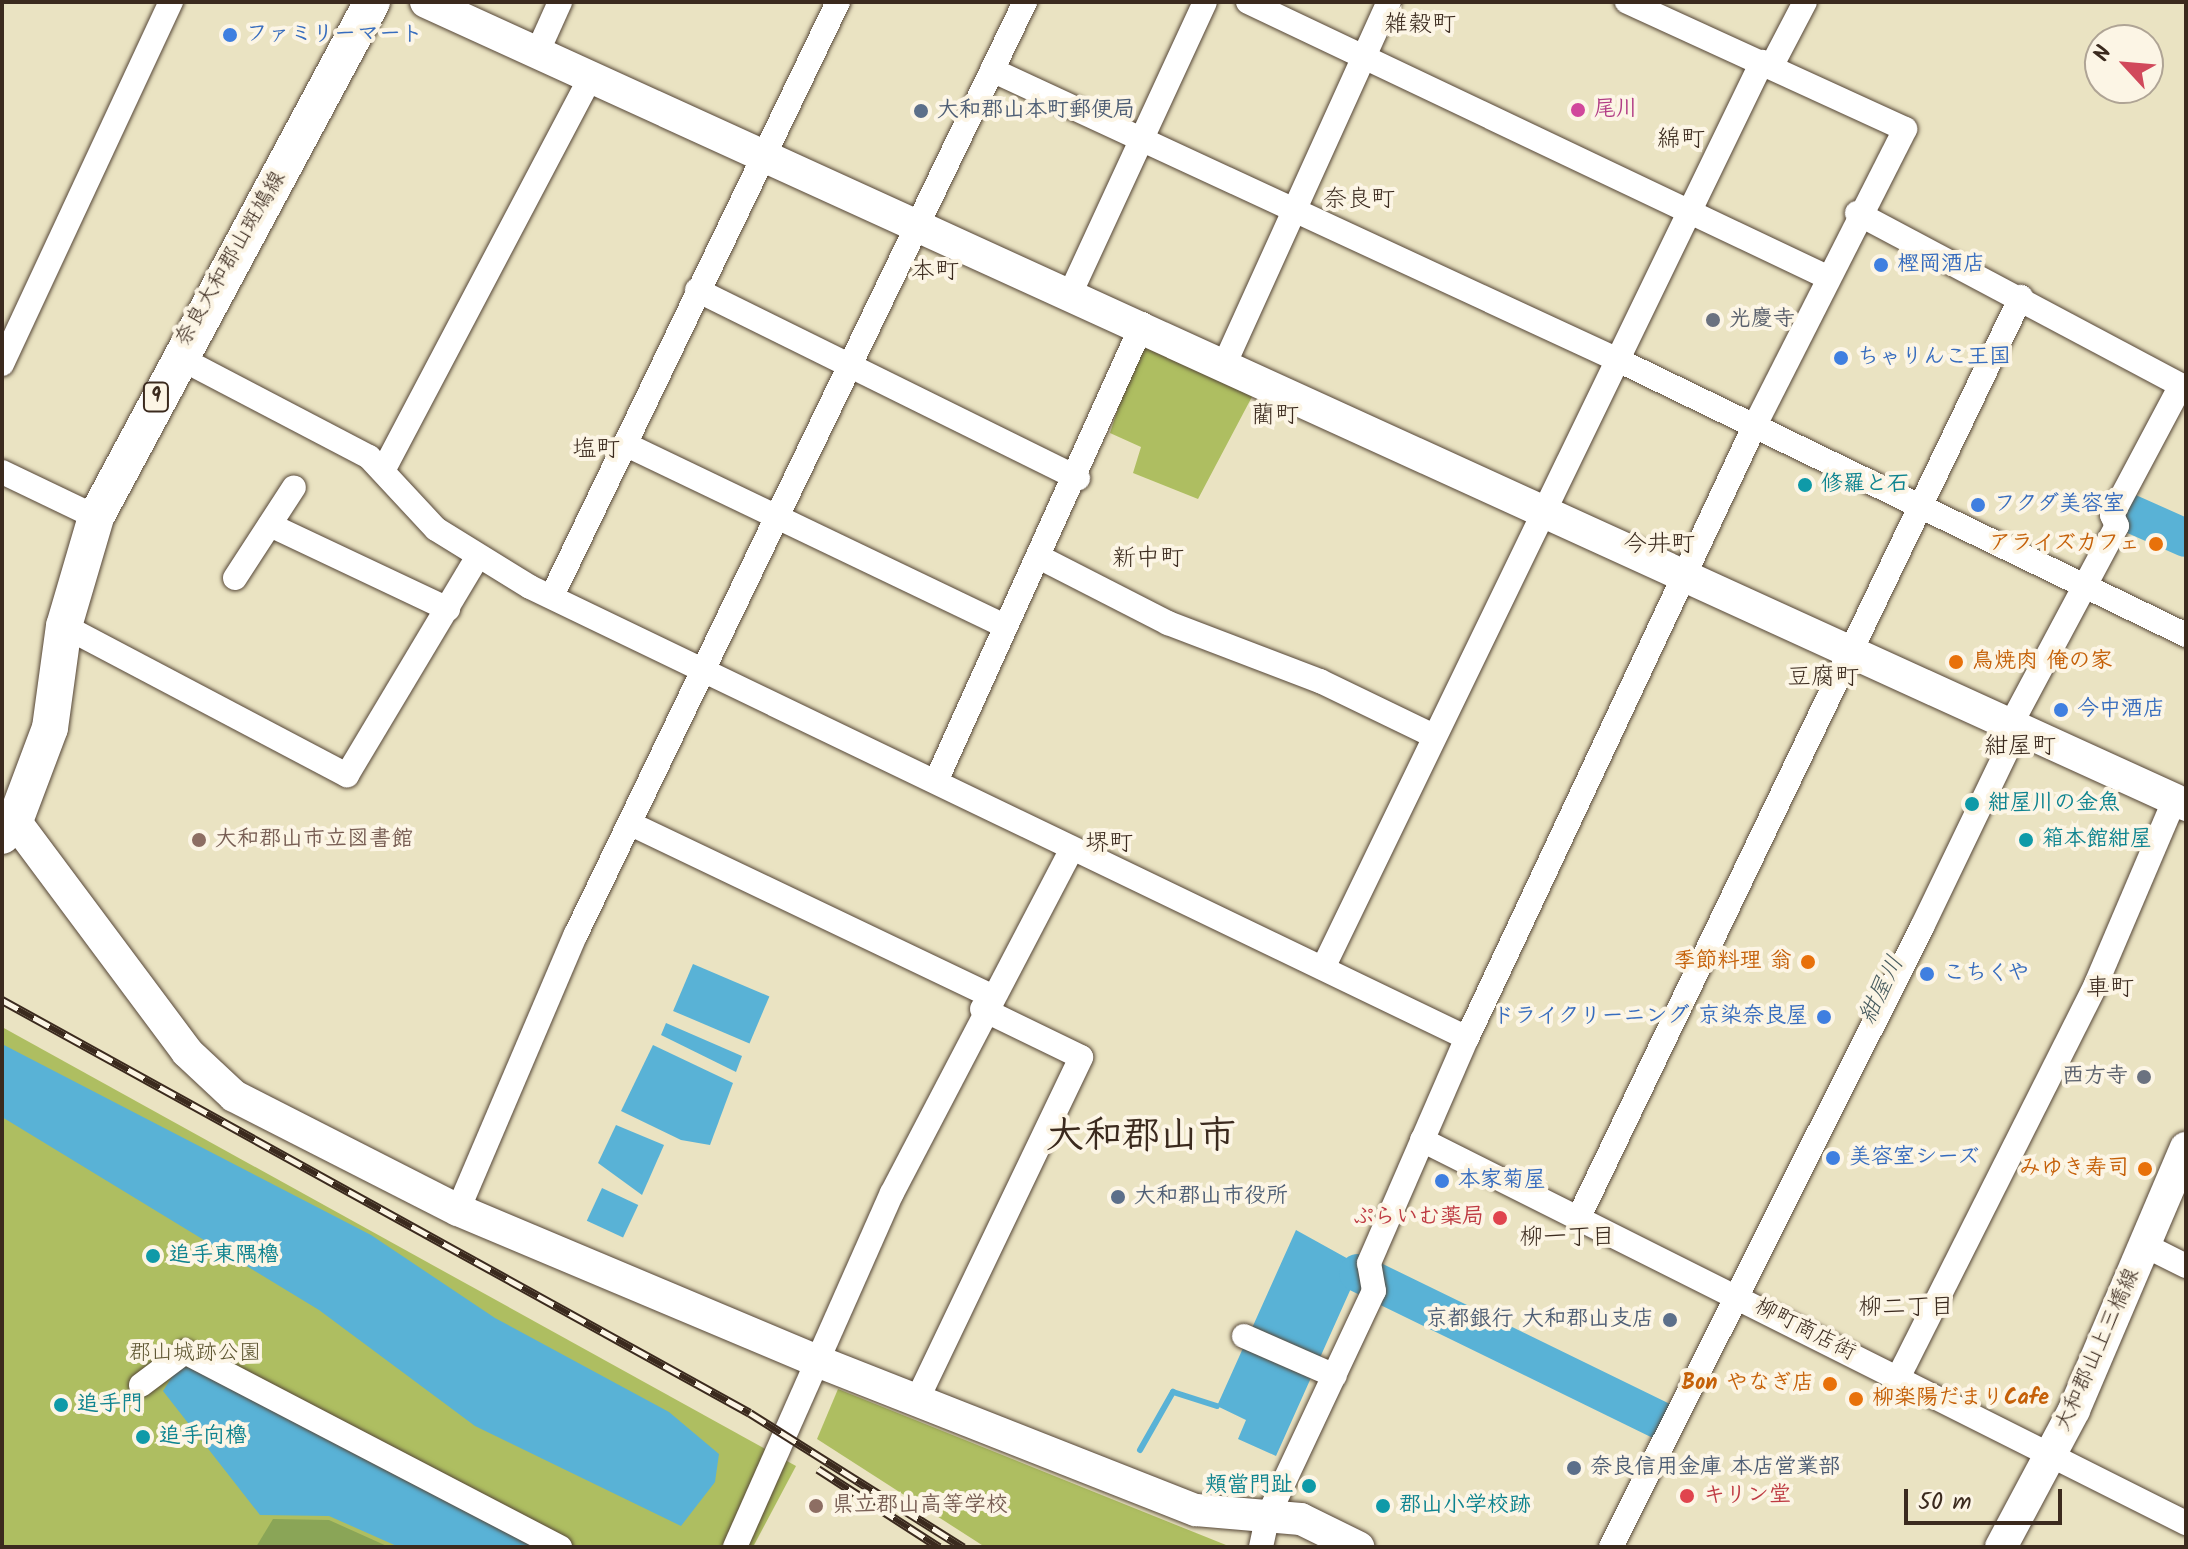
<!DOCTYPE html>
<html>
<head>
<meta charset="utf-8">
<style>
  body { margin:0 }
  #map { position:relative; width:2188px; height:1549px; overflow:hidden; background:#eae3c2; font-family:Kalam,"Klee One",sans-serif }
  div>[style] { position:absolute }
  .green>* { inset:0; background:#aebe61 }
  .forest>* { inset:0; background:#8aa557 }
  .water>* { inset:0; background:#59b2d6; transform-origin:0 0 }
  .stream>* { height:6px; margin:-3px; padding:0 3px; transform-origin:3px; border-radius:3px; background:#59b2d6 }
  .river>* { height:38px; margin:-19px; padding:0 19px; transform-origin:19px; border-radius:19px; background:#59b2d6 }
  .roads { filter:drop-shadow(0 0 2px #554637) drop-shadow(0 0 2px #554637) }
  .street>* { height:24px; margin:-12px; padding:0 12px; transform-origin:12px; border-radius:12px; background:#fff }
  .secondary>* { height:32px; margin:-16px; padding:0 16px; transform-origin:16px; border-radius:16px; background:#fff }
  .primary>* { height:36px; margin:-18px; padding:0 18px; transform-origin:18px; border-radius:18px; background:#fff }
  .rail>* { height:9px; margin-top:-4.5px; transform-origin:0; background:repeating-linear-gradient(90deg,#fcf5e5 0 18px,#3b2a1e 0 36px); box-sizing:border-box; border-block:2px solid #3b2a1e }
  .dots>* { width:22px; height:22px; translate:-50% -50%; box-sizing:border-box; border:4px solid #fcf5e5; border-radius:50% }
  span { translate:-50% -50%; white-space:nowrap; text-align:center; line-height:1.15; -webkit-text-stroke:8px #fcf5e5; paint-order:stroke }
  .shield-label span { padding:2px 6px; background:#fcf5e5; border:2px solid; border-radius:6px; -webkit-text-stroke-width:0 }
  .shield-label { font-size:20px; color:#3b2a1e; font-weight:700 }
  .shop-label { font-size:22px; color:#366cbe; font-weight:700 }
  .left { translate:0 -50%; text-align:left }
  .right { translate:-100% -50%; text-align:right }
  .hotel-label { font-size:22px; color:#b23c85; font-weight:700 }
  .service-label { font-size:22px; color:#4e5e75; font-weight:700 }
  .street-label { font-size:22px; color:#3b2a1e }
  .worship-label { font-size:22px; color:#5b616d; font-weight:700 }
  .culture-label { font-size:22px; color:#0d838f; font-weight:700 }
  .food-label { font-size:22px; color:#c56008; font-weight:700 }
  .education-label { font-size:22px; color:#785e54; font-weight:700 }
  .health-label { font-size:22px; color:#be3a42; font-weight:700 }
  .park-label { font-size:22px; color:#5e5632 }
  .neighbourhood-label { font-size:24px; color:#3b2a1e }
  .water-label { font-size:24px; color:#465a5e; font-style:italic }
  .town-label { font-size:38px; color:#3b2a1e; font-weight:700 }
  .frame { position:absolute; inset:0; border:4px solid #3b2a1e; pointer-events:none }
  .north { position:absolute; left:2084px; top:24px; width:80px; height:80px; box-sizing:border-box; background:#fcf5e5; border:2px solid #afa495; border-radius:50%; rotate:296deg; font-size:22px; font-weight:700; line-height:32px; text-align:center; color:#3b2a1e }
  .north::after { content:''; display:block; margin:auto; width:28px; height:36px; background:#d1495b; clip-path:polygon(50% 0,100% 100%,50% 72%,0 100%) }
  .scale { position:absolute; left:1904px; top:1489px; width:158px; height:36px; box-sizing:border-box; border:4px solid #3b2a1e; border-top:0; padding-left:10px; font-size:24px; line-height:28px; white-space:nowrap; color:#3b2a1e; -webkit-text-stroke:6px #fcf5e5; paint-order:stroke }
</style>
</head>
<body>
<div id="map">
  <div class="green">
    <i style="clip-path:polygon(1142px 334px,1254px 393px,1198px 499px,1133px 473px,1141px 447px,1110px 433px)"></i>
    <i style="clip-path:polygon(2px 1027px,796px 1466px,753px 1547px,2px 1547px)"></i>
    <i style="clip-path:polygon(838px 1389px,1226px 1545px,1227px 1547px,985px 1547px,817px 1439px)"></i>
  </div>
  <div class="forest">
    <i style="clip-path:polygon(273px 1519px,329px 1520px,389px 1547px,256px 1547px)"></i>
  </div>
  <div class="water">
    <i style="left:693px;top:964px;width:83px;height:51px;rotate:23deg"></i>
    <i style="clip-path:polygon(666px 1023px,742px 1056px,736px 1072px,661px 1035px)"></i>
    <i style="clip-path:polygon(2px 1044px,371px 1235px,495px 1318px,669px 1412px,719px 1454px,715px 1482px,681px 1526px,475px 1426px,319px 1310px,2px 1117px)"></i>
    <i style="clip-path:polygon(653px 1045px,733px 1083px,710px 1145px,681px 1140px,621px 1111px)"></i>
    <i style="clip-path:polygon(616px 1125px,664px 1145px,642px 1195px,598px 1163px)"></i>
    <i style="left:602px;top:1188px;width:40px;height:36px;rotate:25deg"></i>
    <i style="clip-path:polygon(1296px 1230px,1361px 1266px,1276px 1456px,1238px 1439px,1246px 1420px,1217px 1406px)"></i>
    <i style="clip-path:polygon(195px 1365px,537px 1547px,399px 1547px,329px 1516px,260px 1515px,163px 1391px,177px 1369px)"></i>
  </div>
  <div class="stream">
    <i style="left:1140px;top:1450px;width:67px;rotate:-60.4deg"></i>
    <i style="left:1173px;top:1392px;width:46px;rotate:17.7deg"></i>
  </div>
  <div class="river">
    <i style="left:2127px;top:512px;width:64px;rotate:23.8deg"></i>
    <i style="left:1358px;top:1273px;width:339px;rotate:26deg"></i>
  </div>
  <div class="roads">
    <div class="street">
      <i style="left:1248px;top:2px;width:643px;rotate:25.41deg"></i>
      <i style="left:538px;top:51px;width:54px;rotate:-65.8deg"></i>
      <i style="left:1771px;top:67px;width:73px;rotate:-62.4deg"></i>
      <i style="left:992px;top:70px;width:692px;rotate:24.86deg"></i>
      <i style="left:1620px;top:361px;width:629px;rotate:25.83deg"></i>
      <i style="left:1857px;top:213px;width:373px;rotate:28deg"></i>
      <i style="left:697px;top:290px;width:425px;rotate:26.3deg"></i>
      <i style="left:1071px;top:292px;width:319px;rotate:-65.2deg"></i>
      <i style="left:176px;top:356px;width:218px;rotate:27.6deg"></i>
      <i style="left:369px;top:457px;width:98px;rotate:47.1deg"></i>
      <i style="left:436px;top:529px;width:110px;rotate:31.7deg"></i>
      <i style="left:530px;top:587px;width:1040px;rotate:25.7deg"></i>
      <i style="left:1225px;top:363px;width:397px;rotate:-65.6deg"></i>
      <i style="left:2px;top:364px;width:400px;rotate:-65deg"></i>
      <i style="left:627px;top:445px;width:419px;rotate:25.6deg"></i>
      <i style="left:384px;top:469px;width:444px;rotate:-62.2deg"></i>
      <i style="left:2px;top:472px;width:104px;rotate:25.6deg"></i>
      <i style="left:270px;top:525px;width:197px;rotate:25.3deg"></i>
      <i style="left:1039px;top:557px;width:145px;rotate:27.1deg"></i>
      <i style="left:1168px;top:623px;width:163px;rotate:20.9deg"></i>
      <i style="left:1320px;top:681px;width:127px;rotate:25.8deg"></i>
      <i style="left:235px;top:578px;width:108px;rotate:-57deg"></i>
      <i style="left:552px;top:596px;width:659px;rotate:-64.29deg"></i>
      <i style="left:64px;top:626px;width:320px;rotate:27.8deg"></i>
      <i style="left:347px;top:775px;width:253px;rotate:-59.1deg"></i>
      <i style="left:937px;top:779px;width:499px;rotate:-65.7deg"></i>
      <i style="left:633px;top:825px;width:395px;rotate:25.5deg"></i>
      <i style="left:1323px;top:968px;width:1007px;rotate:-64.15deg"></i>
      <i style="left:1422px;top:1140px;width:855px;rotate:26.63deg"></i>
      <i style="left:458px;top:1210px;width:300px;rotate:-66.9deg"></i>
      <i style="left:576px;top:934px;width:1035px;rotate:-64.28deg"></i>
      <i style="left:1578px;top:1219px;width:1023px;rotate:-64.34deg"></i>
      <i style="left:2144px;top:1245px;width:47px;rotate:26.6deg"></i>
      <i style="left:1244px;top:1336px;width:99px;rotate:23.7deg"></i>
      <i style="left:1898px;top:1378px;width:441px;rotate:-63.3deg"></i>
      <i style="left:2096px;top:984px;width:201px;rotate:-66.9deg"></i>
      <i style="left:141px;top:1385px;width:55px;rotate:-36.9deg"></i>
      <i style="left:185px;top:1352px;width:423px;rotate:27.5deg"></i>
      <i style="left:917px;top:1400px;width:380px;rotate:-64.4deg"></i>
      <i style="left:1081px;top:1057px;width:110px;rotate:-154.1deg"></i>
      <i style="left:735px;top:1547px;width:387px;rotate:-66.1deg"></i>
      <i style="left:892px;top:1193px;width:388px;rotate:-62.4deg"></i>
      <i style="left:1261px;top:1547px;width:30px;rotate:-78deg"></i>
      <i style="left:1267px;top:1518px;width:251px;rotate:-64.8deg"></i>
      <i style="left:1374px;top:1291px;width:28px;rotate:-100deg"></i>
      <i style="left:1369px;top:1263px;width:245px;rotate:-66.5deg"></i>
      <i style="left:1467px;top:1038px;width:675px;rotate:-64.84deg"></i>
      <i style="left:1754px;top:427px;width:334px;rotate:-63.1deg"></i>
      <i style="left:1905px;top:129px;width:306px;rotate:-155.4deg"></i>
      <i style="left:1611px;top:1547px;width:694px;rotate:-63.36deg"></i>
      <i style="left:1922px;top:927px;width:203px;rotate:-64.3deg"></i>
      <i style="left:2010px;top:744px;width:18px;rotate:-90deg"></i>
      <i style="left:2010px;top:726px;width:227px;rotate:-61.9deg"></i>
      <i style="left:2117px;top:526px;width:12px;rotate:-114deg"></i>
      <i style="left:2112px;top:515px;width:147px;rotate:-62deg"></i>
    </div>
    <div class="secondary">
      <i style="left:426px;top:2px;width:1935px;rotate:24.52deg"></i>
      <i style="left:15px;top:821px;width:288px;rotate:53.3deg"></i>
      <i style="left:187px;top:1052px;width:64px;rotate:43.1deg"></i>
      <i style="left:234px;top:1096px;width:251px;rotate:27deg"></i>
      <i style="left:458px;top:1210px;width:389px;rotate:22.8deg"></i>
      <i style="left:817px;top:1361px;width:407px;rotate:21.5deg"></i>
      <i style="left:1196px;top:1510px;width:105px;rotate:4.9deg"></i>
      <i style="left:1301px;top:1519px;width:64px;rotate:26.2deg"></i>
      <i style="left:2001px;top:1547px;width:155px;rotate:-61.9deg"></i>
      <i style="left:2074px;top:1410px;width:285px;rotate:-66.9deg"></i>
    </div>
    <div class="primary">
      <i style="left:2px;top:836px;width:20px;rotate:-49deg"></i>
      <i style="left:15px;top:821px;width:99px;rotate:-69.4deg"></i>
      <i style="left:50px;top:728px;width:103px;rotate:-82.2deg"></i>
      <i style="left:64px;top:626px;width:114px;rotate:-73.6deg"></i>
      <i style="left:96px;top:517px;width:584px;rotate:-61.81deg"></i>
    </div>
  </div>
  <div class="rail">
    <i style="left:2px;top:1000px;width:854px;rotate:28.9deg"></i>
    <i style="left:750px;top:1413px;width:252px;rotate:32.2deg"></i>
    <i style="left:818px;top:1469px;width:144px;rotate:32.8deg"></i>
  </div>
  <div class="dots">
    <i style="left:230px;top:35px;background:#3f7fe0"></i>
    <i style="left:1578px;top:110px;background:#d1479c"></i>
    <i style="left:921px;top:111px;background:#5c6f8a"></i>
    <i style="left:1881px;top:265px;background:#3f7fe0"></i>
    <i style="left:1713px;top:320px;background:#6b7280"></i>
    <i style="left:1841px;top:358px;background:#3f7fe0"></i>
    <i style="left:1805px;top:485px;background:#0f9aa8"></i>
    <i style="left:1978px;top:505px;background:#3f7fe0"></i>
    <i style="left:2156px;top:544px;background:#e8710a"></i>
    <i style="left:1956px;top:662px;background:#e8710a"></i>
    <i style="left:2061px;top:710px;background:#3f7fe0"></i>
    <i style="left:1972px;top:804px;background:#0f9aa8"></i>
    <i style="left:199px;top:840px;background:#8d6e63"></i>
    <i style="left:2026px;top:840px;background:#0f9aa8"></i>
    <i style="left:1808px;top:962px;background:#e8710a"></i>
    <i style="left:1927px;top:974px;background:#3f7fe0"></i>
    <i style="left:1824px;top:1017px;background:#3f7fe0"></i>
    <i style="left:2144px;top:1077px;background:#6b7280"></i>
    <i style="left:1833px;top:1158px;background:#3f7fe0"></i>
    <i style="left:2145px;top:1169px;background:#e8710a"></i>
    <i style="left:1442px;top:1181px;background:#3f7fe0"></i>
    <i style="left:1118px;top:1197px;background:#5c6f8a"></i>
    <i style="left:1500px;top:1218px;background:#e0444e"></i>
    <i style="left:153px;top:1256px;background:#0f9aa8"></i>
    <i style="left:1670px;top:1320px;background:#5c6f8a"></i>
    <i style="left:1830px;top:1384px;background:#e8710a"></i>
    <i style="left:1856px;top:1399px;background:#e8710a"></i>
    <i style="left:61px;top:1405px;background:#0f9aa8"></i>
    <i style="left:143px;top:1437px;background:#0f9aa8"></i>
    <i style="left:1574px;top:1468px;background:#5c6f8a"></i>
    <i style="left:1309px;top:1486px;background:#0f9aa8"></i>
    <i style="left:1687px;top:1496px;background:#e0444e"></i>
    <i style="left:816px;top:1506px;background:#8d6e63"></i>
    <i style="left:1383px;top:1506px;background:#0f9aa8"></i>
  </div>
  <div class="shield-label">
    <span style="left:156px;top:397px">9</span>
  </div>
  <div class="shop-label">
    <span class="left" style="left:246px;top:35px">ファミリーマート</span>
    <span class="left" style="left:1897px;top:265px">樫岡酒店</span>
    <span class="left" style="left:1857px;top:358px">ちゃりんこ王国</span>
    <span class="left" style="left:1994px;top:505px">フクダ美容室</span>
    <span class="left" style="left:2077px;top:710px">今中酒店</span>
    <span class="left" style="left:1943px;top:974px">こちくや</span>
    <span class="right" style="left:1808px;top:1017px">ドライクリーニング 京染奈良屋</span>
    <span class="left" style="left:1849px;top:1158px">美容室シーズ</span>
    <span class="left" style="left:1458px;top:1181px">本家菊屋</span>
  </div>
  <div class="hotel-label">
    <span class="left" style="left:1594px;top:110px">尾川</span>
  </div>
  <div class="service-label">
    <span class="left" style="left:937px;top:111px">大和郡山本町郵便局</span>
    <span class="left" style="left:1134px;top:1197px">大和郡山市役所</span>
    <span class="right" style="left:1654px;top:1320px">京都銀行 大和郡山支店</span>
    <span class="left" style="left:1590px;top:1468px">奈良信用金庫 本店営業部</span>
  </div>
  <div class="street-label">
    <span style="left:231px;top:259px;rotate:-60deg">奈良大和郡山斑鳩線</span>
    <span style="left:1805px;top:1330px;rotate:27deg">柳町商店街</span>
    <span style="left:2098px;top:1350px;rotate:-66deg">大和郡山上三橋線</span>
  </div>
  <div class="worship-label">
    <span class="left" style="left:1729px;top:320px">光慶寺</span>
    <span class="right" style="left:2128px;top:1077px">西方寺</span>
  </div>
  <div class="culture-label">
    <span class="left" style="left:1821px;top:485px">修羅と石</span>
    <span class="left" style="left:1988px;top:804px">紺屋川の金魚</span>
    <span class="left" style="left:2042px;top:840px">箱本館紺屋</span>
    <span class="left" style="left:169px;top:1256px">追手東隅櫓</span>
    <span class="left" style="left:77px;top:1405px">追手門</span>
    <span class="left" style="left:159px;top:1437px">追手向櫓</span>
    <span class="right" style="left:1293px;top:1486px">頬當門趾</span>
    <span class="left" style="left:1399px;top:1506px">郡山小学校跡</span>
  </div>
  <div class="food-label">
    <span class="right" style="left:2140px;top:544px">アライズカフェ</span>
    <span class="left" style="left:1972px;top:662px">鳥焼肉 俺の家</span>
    <span class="right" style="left:1792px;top:962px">季節料理 翁</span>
    <span class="right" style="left:2129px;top:1169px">みゆき寿司</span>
    <span class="right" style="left:1814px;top:1384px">Bon やなぎ店</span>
    <span class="left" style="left:1872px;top:1399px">柳楽陽だまりCafe</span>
  </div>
  <div class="education-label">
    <span class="left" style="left:215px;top:840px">大和郡山市立図書館</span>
    <span class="left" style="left:832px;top:1506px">県立郡山高等学校</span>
  </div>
  <div class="health-label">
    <span class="right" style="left:1484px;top:1218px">ぷらいむ薬局</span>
    <span class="left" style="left:1703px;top:1496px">キリン堂</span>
  </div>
  <div class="park-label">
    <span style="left:195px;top:1354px">郡山城跡公園</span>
  </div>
  <div class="neighbourhood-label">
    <span style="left:1420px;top:25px">雑穀町</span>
    <span style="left:1681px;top:140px">綿町</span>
    <span style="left:1359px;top:200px">奈良町</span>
    <span style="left:935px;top:272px">本町</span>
    <span style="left:1275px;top:416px">藺町</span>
    <span style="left:596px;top:450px">塩町</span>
    <span style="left:1659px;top:545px">今井町</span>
    <span style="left:1148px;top:559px">新中町</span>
    <span style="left:1823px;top:678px">豆腐町</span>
    <span style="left:2020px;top:747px">紺屋町</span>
    <span style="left:1109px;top:844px">堺町</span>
    <span style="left:2110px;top:989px">車町</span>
    <span style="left:1567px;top:1238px">柳一丁目</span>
    <span style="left:1906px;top:1308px">柳二丁目</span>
  </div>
  <div class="water-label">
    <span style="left:1882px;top:990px;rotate:-64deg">紺屋川</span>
  </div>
  <div class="town-label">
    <span style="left:1141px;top:1138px">大和郡山市</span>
  </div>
  <div class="frame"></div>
  <div class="north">N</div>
  <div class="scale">50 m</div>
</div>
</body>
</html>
